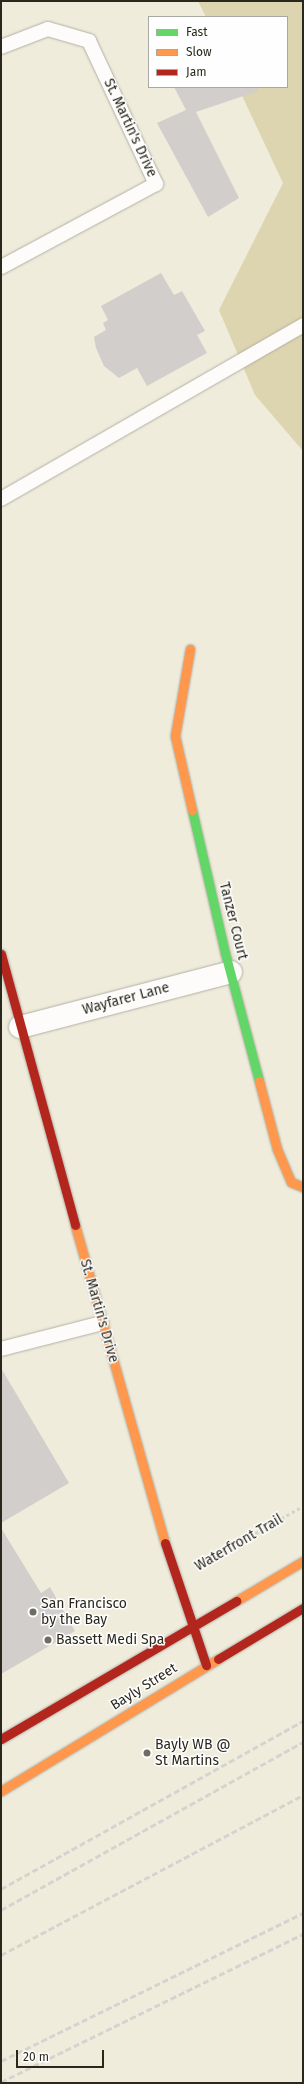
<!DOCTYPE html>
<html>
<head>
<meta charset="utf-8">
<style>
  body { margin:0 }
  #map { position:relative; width:304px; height:2084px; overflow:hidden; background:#efecdc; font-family:"Fira Sans",sans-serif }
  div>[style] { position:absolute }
  .green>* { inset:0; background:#ddd5af }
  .building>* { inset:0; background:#d1cecc }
  .path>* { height:2.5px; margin-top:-1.25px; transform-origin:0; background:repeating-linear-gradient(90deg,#d3d2cd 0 3px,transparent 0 6px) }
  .roads { filter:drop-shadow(0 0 1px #b2b0a4) drop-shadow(0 0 1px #b2b0a4) }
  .lane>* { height:14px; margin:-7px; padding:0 7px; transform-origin:7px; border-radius:7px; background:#fdfcfa }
  .street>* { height:22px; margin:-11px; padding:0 11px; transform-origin:11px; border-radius:11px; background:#fdfcfa }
  .fast>* { height:9px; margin:-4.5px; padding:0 4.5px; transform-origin:4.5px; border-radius:4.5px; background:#63d668 }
  .slow>* { height:9px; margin:-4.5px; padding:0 4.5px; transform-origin:4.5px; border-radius:4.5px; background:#ff974d }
  .jam>* { height:9px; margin:-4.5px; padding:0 4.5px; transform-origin:4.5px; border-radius:4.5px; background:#b3261e }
  .rail>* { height:3px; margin-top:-1.5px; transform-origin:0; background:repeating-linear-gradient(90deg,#d5d3ce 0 6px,transparent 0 9px) }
  .dots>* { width:11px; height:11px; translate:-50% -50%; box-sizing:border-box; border:2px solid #fefefe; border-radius:50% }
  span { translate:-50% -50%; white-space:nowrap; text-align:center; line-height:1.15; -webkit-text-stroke:3px #fefefe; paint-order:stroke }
  .street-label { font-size:14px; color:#2a281d }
  .poi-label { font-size:14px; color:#2a281d }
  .left { translate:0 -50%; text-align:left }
  .frame { position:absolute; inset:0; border:2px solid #2a281d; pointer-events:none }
  .legend { position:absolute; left:148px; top:16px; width:140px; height:72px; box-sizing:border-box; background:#fefefe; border:1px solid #a9a8a4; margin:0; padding:5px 7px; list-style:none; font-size:12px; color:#2a281d }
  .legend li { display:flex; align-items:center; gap:8px; height:20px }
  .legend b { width:20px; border:1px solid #a9a8a4 }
  .scale { position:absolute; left:16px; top:2050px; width:88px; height:18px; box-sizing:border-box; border:2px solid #2a281d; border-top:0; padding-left:5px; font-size:12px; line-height:14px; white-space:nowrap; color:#2a281d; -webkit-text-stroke:3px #fefefe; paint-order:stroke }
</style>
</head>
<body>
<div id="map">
  <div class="green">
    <i style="clip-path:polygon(198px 1px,303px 1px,303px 451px,255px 395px,219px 310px,283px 183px,238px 87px,287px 87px,287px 17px,206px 17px)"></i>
  </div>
  <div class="building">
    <i style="clip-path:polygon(174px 87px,258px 87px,258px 91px,196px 112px,239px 198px,208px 217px,157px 123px,186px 110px)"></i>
    <i style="clip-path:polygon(161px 273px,174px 295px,182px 291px,205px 331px,197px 335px,207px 353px,147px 386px,137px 368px,119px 378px,104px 366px,96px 348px,94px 337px,106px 330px,103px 323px,108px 320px,101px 306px)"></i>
    <i style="clip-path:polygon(1px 1368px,69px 1483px,1px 1523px)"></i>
    <i style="clip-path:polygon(1px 1528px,41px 1593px,50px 1587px,75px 1631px,1px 1674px)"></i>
  </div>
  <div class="path">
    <i style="left:198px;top:1566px;width:121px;rotate:-29.7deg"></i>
  </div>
  <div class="roads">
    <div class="lane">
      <i style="left:1px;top:47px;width:50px;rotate:-21deg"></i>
      <i style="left:48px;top:29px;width:43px;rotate:16.3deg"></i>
      <i style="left:89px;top:41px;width:158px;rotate:64.9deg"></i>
      <i style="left:156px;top:184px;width:176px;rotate:151.8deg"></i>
      <i style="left:1px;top:499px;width:349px;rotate:-29.9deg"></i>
      <i style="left:1px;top:1349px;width:104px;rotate:-14.4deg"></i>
    </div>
    <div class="street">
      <i style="left:20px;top:1027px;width:218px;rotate:-14.6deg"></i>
    </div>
    <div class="fast">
      <i style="left:192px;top:810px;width:147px;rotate:77deg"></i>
      <i style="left:225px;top:953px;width:132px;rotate:75.1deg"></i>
    </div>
    <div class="slow">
      <i style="left:190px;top:649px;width:88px;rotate:99.8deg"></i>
      <i style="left:175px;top:736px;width:76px;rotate:77.1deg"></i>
      <i style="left:259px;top:1081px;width:70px;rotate:75.2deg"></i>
      <i style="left:277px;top:1149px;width:36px;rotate:67deg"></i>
      <i style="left:291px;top:1182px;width:13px;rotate:23deg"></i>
      <i style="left:75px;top:1225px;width:330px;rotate:74.2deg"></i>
      <i style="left:236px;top:1601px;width:78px;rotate:-30.8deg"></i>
      <i style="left:1px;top:1791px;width:254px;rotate:-31.3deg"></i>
    </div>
    <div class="jam">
      <i style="left:1px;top:954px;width:281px;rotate:74.7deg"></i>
      <i style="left:165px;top:1543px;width:129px;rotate:71.4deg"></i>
      <i style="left:218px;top:1659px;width:99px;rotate:-31deg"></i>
      <i style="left:1px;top:1739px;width:273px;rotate:-30.4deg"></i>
    </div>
  </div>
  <div class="rail">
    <i style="left:1px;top:1889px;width:346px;rotate:-29.1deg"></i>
    <i style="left:1px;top:1910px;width:346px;rotate:-29.1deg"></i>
    <i style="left:1px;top:1955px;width:342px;rotate:-27.9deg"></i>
    <i style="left:1px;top:2061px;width:336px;rotate:-26.1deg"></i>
    <i style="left:1px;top:2082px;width:336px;rotate:-26.1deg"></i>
  </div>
  <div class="dots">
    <i style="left:33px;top:1612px;background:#6f6d60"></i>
    <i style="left:48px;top:1640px;background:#6f6d60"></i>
    <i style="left:147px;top:1753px;background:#6f6d60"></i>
  </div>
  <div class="street-label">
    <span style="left:130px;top:128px;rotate:65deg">St. Martin's Drive</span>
    <span style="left:233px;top:921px;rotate:76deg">Tanzer Court</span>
    <span style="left:126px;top:999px;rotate:-15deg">Wayfarer Lane</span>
    <span style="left:99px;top:1311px;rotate:74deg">St. Martin's Drive</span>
    <span style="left:239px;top:1543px;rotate:-30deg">Waterfront Trail</span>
    <span style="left:144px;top:1687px;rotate:-32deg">Bayly Street</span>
  </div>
  <div class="poi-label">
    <span class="left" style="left:41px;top:1612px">San Francisco<br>by the Bay</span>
    <span class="left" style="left:56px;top:1640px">Bassett Medi Spa</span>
    <span class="left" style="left:155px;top:1753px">Bayly WB @<br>St Martins</span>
  </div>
  <div class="frame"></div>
  <ul class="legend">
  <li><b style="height:5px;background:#63d668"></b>Fast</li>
  <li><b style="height:5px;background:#ff974d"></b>Slow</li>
  <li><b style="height:5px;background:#b3261e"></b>Jam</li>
  </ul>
  <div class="scale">20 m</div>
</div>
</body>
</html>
